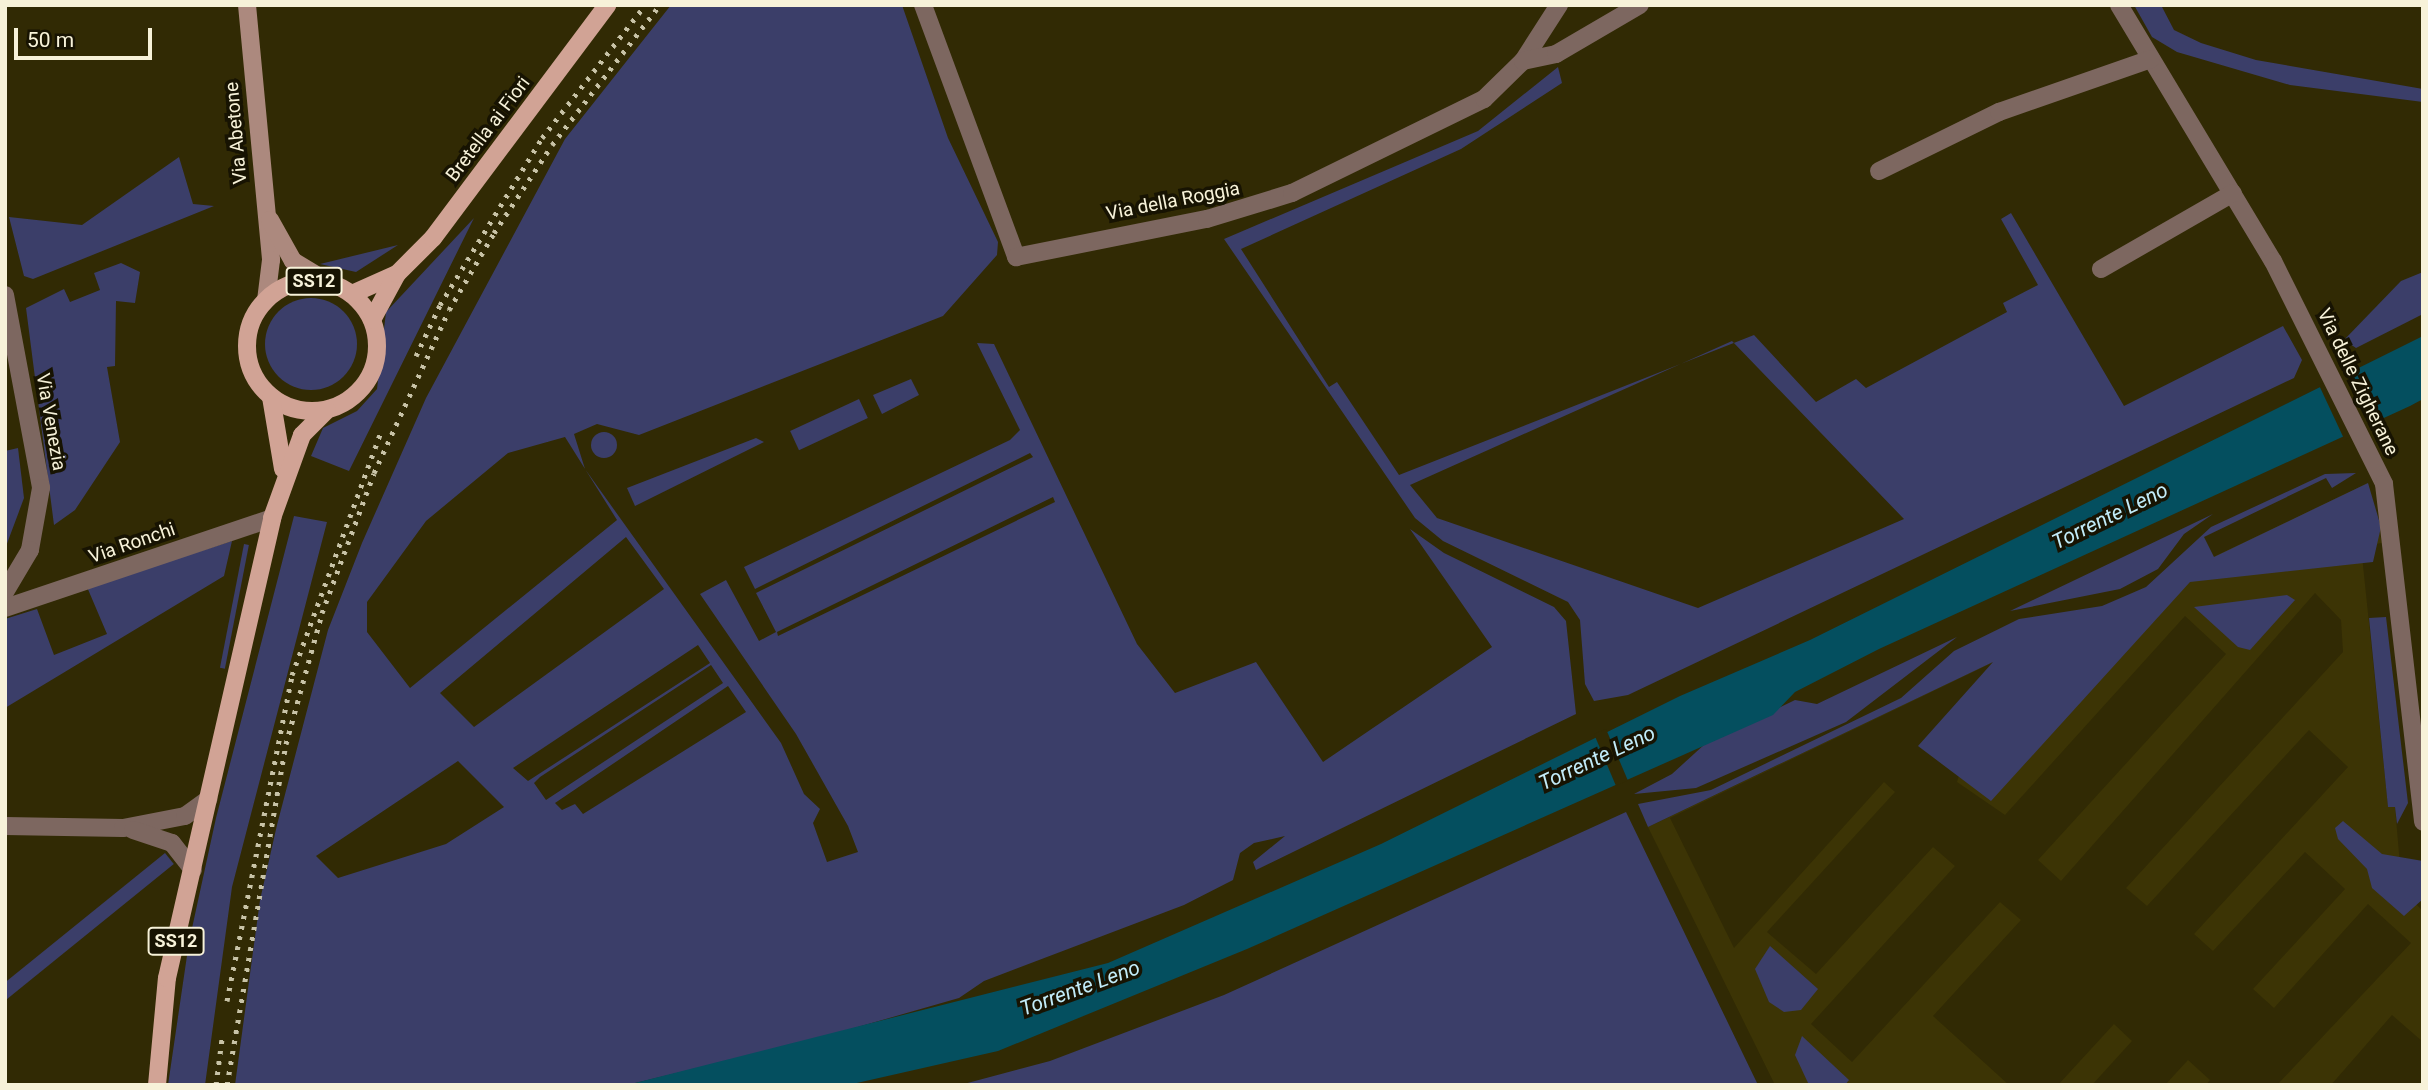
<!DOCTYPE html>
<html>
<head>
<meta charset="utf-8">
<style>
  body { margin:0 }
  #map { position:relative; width:2428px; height:1090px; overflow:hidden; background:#312a04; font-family:Roboto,sans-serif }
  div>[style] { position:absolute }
  .built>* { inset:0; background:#3c3405 }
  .green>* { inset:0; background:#3b3e69; transform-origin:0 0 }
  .round { border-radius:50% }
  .water>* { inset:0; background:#044f5f }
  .pier>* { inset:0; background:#312a04; transform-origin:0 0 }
  .minor>* { height:18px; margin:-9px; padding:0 9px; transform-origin:9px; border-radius:9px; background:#7d6760 }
  .secondary>* { height:18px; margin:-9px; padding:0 9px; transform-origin:9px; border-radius:9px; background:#ac897e }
  .primary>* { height:18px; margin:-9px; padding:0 9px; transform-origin:9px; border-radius:9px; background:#d1a395 }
  .primary>.ring { margin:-9px; padding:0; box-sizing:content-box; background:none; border:18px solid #d1a395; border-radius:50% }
  .rail>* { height:5px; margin-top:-2.5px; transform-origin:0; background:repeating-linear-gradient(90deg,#c8c3a7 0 3.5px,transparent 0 10.5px) }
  span { translate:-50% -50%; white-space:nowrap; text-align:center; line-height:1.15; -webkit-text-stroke:7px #171302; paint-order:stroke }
  .shield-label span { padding:2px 5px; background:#171302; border:2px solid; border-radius:5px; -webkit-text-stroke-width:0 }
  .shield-label { font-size:18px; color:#f7f2d9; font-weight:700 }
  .street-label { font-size:19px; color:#f7f2d9 }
  .water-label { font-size:21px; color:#c2ecf9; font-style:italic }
  .frame { position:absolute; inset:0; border:7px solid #f7f2d9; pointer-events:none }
  .scale { position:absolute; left:14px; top:28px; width:138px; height:32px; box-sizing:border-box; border:4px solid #f7f2d9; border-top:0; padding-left:9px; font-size:21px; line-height:24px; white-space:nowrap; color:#f7f2d9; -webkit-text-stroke:5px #171302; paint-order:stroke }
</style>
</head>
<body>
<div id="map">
  <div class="built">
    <i style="clip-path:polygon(2368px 483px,2382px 543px,2361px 546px,2388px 806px,2395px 807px,2401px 876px,2423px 899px,2416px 904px,2423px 911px,2423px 1042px,2392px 1015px,2331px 1085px,2277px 1085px,2411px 943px,2368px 904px,2274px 1008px,2253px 989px,2345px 889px,2305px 852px,2213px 951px,2194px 934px,2348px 767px,2309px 730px,2147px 906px,2126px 888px,2343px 652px,2341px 620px,2315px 593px,2061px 881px,2038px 860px,2226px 654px,2185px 616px,2005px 815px,1957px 782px,1992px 663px,1670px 818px,1734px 948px,1884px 782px,1895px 792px,1767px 932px,1816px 974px,1933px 847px,1955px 866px,1811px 1024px,1852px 1062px,2000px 902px,2021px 920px,1933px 1016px,2009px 1085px,1775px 1085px,1648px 827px)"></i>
    <i style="clip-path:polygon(2114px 1024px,2132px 1041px,2092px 1085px,2058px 1085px)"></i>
    <i style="clip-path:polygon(2188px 1060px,2210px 1080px,2206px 1085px,2165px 1085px)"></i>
  </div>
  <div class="green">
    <i style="clip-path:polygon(evenodd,671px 5px,902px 5px,948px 138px,998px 242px,997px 255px,943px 316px,639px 435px,597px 424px,574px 434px,585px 469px,781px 743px,804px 794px,820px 809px,813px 823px,827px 862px,858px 852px,848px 826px,796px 734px,700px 594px,726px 580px,759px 641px,776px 632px,756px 593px,1033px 457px,1030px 453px,755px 589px,744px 567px,1010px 440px,1020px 430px,977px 343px,994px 344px,1137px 644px,1175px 693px,1256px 662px,1323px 762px,1492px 647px,1410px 529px,1444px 553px,1554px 607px,1566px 621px,1576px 714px,1256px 870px,1253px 862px,1285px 836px,1254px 843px,1240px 853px,1233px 880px,1184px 905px,984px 981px,959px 998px,802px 1043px,627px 1085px,235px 1085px,260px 900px,277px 825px,328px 630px,362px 543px,426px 398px,565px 139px,671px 5px,565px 437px,617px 520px,410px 688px,367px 632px,367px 602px,426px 521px,508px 453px,565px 437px,671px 5px,1053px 497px,1055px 502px,778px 636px,777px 632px,1053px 497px,671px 5px,626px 537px,664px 589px,474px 727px,440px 693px,626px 537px,671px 5px,698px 645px,710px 663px,528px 781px,513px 768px,698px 645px,671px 5px,711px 665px,723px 683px,546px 800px,534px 783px,540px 777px,711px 665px,671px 5px,728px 686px,746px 712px,583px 814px,575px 804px,562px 810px,555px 803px,728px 686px,671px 5px,458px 761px,504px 807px,446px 844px,338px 878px,316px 856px,458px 761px)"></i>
    <i style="clip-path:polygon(2134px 5px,2161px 5px,2174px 30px,2201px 43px,2256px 60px,2423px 89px,2423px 102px,2290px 85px,2177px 52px,2152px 37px)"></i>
    <i style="clip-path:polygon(evenodd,1558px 67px,1562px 83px,1461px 149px,1241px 249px,1329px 387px,1337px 382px,1399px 475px,1754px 335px,1816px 402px,1856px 379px,1866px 388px,2007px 312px,2003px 303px,2038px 285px,2001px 219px,2011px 213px,2124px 406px,2283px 326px,2302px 360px,2294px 378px,1628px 695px,1594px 701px,1585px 684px,1580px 620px,1568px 602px,1443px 541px,1415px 518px,1224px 239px,1478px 131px,1558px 67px,1732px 341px,1904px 519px,1698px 608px,1437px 518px,1410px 485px,1732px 341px)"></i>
    <i style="clip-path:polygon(179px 157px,193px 204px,214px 206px,33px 279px,24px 276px,9px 217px,82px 225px)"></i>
    <i style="clip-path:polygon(474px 218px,349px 471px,311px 456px,323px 428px,357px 411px,377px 389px,386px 312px)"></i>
    <i style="clip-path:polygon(398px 245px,356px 272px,320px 264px)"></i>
    <i style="clip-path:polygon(121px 263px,140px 272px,135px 303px,116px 301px,115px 366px,107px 367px,120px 442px,75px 510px,54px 525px,26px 308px,64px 289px,70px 302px,100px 290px,94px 273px)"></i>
    <i style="clip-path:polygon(2423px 272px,2423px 314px,2356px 348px,2344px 340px,2401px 281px)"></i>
    <i class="round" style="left:265px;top:298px;width:92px;height:92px"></i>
    <i style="clip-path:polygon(911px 379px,919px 395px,882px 414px,873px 395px)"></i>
    <i style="left:859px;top:399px;width:21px;height:76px;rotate:65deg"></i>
    <i class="round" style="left:591px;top:432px;width:26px;height:26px"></i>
    <i style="clip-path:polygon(756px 438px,764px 442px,635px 506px,627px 488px)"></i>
    <i style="clip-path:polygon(18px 448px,24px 498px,5px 549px,5px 451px)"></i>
    <i style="clip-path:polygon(2356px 473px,2332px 488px,2326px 478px,2204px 537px,2214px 557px,2368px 483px,2381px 527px,2373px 562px,2190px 582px,1991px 801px,1918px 746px,1993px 662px,1648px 827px,1638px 804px,1711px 790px,1901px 698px,1954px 651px,2019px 619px,2102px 606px,2146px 587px,2211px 527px,2325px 474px)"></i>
    <i style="clip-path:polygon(2213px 514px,2184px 534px,2158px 569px,2120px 589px,2010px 611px)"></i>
    <i style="clip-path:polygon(294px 516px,327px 522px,232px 887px,205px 1085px,168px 1085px,189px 942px,216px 818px)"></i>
    <i style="clip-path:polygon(232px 541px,224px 576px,5px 708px,5px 619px,37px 609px,54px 655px,107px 634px,87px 587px)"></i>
    <i style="left:244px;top:544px;width:5px;height:126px;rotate:11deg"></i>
    <i style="clip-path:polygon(2287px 595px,2295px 600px,2250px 650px,2238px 647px,2194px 607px)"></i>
    <i style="clip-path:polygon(2386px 617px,2408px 803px,2397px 824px,2395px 807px,2388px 807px,2369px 618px)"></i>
    <i style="clip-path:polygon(1957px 637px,1846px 722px,1696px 788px,1634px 794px,1672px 774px,1706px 743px,1795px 700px,1817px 704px)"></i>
    <i style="clip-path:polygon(1626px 812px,1758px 1085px,960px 1085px,1050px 1061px,1224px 995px)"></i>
    <i style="clip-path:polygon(2343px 821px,2382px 854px,2423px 861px,2423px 899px,2404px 916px,2372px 888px,2367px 869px,2338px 839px,2335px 828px)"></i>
    <i style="left:165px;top:853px;width:14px;height:235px;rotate:51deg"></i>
    <i style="clip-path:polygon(1770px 946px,1818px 989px,1801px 1010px,1784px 1012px,1769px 1002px,1755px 969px)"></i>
    <i style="clip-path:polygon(1802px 1036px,1849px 1080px,1845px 1085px,1809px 1085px,1795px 1055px)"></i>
  </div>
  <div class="water">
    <i style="clip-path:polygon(2423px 336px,2423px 399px,2410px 406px,1879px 649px,1795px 692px,1773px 715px,1247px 949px,998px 1051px,848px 1085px,627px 1085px,1108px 963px,1381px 844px,1680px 696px,1810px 640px)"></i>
  </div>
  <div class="pier">
    <i style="left:2346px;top:372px;width:61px;height:30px;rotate:65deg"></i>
    <i style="left:1606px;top:729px;width:56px;height:13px;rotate:67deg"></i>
  </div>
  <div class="minor">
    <i style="left:923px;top:5px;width:269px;rotate:69.7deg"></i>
    <i style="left:1016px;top:257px;width:195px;rotate:-11.3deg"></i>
    <i style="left:1207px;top:219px;width:89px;rotate:-17deg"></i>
    <i style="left:1292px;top:193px;width:214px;rotate:-26.1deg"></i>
    <i style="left:1484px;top:99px;width:54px;rotate:-44.3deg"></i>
    <i style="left:1523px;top:61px;width:67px;rotate:-57.3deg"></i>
    <i style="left:2119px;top:5px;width:299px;rotate:59deg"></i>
    <i style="left:2273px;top:261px;width:249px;rotate:63.5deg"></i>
    <i style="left:2384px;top:484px;width:340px;rotate:83.4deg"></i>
    <i style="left:1523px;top:61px;width:34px;rotate:-12deg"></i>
    <i style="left:1556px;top:54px;width:97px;rotate:-30.3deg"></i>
    <i style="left:1879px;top:171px;width:134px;rotate:-26.2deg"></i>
    <i style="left:1999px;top:112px;width:161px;rotate:-19.2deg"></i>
    <i style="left:2101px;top:269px;width:152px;rotate:-29.9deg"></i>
    <i style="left:5px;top:295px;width:196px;rotate:79.4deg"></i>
    <i style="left:41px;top:488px;width:63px;rotate:100.1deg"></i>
    <i style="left:30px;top:550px;width:49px;rotate:120.8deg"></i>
    <i style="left:5px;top:608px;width:282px;rotate:-18.6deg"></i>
    <i style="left:5px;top:826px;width:118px;rotate:1deg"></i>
    <i style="left:123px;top:828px;width:63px;rotate:-11deg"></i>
    <i style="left:185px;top:816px;width:29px;rotate:-36deg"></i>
    <i style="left:133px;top:830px;width:41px;rotate:18.4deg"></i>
    <i style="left:172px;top:843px;width:34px;rotate:52deg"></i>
  </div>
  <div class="secondary">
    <i style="left:247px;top:5px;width:256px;rotate:84.6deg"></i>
    <i style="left:271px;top:260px;width:39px;rotate:97deg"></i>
    <i style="left:270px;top:220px;width:47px;rotate:60.7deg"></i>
    <i style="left:293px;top:261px;width:41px;rotate:31deg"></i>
  </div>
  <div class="primary">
    <i class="ring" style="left:247px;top:281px;width:112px;height:112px"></i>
    <i style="left:352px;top:294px;width:49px;rotate:-24deg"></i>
    <i style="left:372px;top:320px;width:52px;rotate:-61.5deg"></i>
    <i style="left:397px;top:274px;width:51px;rotate:-45deg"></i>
    <i style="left:433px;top:238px;width:291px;rotate:-53.2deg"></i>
    <i style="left:271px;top:397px;width:73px;rotate:80.5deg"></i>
    <i style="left:157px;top:1085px;width:107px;rotate:-84.7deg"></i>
    <i style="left:167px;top:978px;width:472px;rotate:-77.1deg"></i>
    <i style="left:272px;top:518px;width:88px;rotate:-70.1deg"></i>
    <i style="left:302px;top:435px;width:35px;rotate:-45deg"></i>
  </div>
  <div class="rail">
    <i style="left:416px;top:356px;width:56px;rotate:-64.8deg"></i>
    <i style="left:440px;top:305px;width:196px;rotate:-58.6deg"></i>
    <i style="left:542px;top:138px;width:168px;rotate:-52.2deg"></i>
    <i style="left:227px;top:1001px;width:332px;rotate:-78.7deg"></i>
    <i style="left:292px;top:675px;width:262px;rotate:-69.9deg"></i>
    <i style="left:216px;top:1085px;width:46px;rotate:-82.6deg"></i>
    <i style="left:227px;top:1085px;width:346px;rotate:-80.2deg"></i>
    <i style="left:286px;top:744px;width:136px;rotate:-74.6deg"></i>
    <i style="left:322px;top:613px;width:149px;rotate:-69.6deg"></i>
    <i style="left:374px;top:473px;width:179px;rotate:-65.3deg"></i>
    <i style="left:449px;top:310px;width:89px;rotate:-59.7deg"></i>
    <i style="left:494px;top:233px;width:105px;rotate:-56.6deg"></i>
    <i style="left:552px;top:145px;width:177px;rotate:-52.4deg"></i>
  </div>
  <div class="shield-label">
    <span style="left:314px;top:281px">SS12</span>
    <span style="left:176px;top:941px">SS12</span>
  </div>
  <div class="street-label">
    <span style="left:488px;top:129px;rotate:-53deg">Bretella ai Fiori</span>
    <span style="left:236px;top:133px;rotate:-95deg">Via Abetone</span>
    <span style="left:1173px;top:201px;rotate:-11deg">Via della Roggia</span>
    <span style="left:2358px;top:382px;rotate:64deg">Via delle Zigherane</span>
    <span style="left:51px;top:422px;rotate:80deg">Via Venezia</span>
    <span style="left:132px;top:543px;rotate:-19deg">Via Ronchi</span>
  </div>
  <div class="water-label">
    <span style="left:2110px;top:516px;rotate:-26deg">Torrente Leno</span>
    <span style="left:1597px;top:758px;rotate:-25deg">Torrente Leno</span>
    <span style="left:1080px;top:988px;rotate:-20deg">Torrente Leno</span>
  </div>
  <div class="frame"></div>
  <div class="scale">50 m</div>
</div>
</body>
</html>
